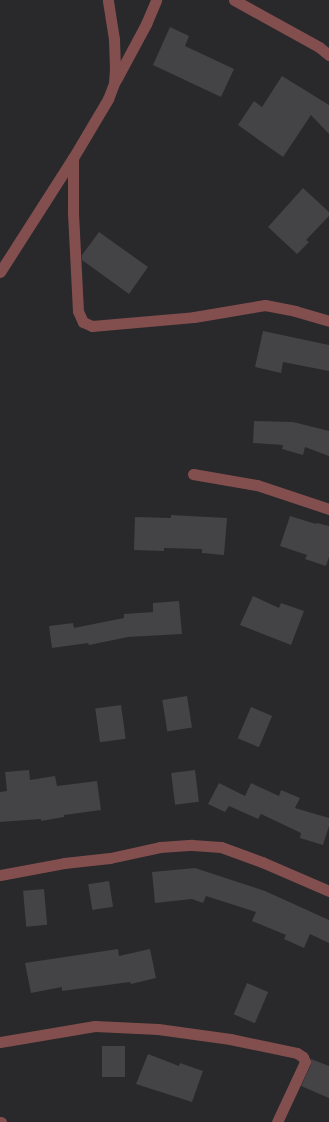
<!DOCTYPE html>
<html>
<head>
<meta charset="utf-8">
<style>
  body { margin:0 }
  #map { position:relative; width:329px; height:1122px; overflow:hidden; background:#29282b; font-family:Cabin,sans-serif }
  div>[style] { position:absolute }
  .building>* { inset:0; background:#444346; transform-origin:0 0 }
  .minor>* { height:11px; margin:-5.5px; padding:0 5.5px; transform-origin:5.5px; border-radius:5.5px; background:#824f4e }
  span { translate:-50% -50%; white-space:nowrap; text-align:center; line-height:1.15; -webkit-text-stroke:4px #201e21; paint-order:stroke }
</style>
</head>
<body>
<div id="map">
  <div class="building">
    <i style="clip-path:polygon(170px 27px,189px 36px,185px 46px,234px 69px,221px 97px,153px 65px)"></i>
    <i style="clip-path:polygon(282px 76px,329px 105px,329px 134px,311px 115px,283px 157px,238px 125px,254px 101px,262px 107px)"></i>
    <i style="clip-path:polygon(303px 188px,329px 212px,329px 216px,306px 240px,309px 242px,297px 254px,268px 227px)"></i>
    <i style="clip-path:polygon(99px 232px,148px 267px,129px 294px,82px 260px,82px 255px)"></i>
    <i style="clip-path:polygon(263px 331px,329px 345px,329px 371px,283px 362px,281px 373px,255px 367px)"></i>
    <i style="clip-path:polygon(254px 421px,293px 422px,329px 431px,329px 456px,305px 447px,303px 455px,282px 449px,283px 445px,253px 443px)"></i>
    <i style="clip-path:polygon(171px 515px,227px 518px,224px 555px,202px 553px,202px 549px,164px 548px,164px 551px,134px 550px,135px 517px,171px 518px)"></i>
    <i style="clip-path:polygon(290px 516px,316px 524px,317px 523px,329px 526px,329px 557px,326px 566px,305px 559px,307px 555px,280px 546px)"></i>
    <i style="clip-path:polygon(253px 596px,279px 608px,281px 603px,304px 611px,291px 645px,240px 625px)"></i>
    <i style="clip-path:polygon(179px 601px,182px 634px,128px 637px,89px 645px,88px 643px,52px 648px,49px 626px,73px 623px,74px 628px,124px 618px,124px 614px,153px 612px,153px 603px)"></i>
    <i style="left:187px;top:696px;width:32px;height:25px;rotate:81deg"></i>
    <i style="left:121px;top:705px;width:34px;height:26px;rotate:82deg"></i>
    <i style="left:251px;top:707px;width:23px;height:34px;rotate:23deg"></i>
    <i style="clip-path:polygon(29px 770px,30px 780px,55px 776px,57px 786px,97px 781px,101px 810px,64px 815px,64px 817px,41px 821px,41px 819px,0 822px,0 792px,7px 791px,5px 772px)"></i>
    <i style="left:195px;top:770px;width:32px;height:24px;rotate:83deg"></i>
    <i style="clip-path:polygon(219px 783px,245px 796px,251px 783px,279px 796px,281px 790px,300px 798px,295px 808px,329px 818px,329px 826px,323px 845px,300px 838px,301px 833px,261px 814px,258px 819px,229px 806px,225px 812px,208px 804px)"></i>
    <i style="clip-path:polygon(195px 868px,265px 891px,329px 920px,329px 943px,310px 934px,304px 948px,284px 939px,286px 935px,252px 921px,256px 912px,206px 896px,203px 903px,192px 899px,155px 903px,152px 872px)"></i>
    <i style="left:109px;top:881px;width:26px;height:21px;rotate:81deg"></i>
    <i style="left:44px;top:889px;width:36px;height:21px;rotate:85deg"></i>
    <i style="clip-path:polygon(118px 949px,119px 956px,150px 949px,156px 978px,131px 984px,130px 982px,62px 991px,62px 987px,31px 993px,25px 963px)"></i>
    <i style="left:247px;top:983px;width:23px;height:34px;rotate:23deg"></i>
    <i style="left:102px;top:1046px;width:23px;height:31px"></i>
    <i style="clip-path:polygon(148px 1054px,179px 1066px,180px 1063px,203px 1071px,192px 1102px,136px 1084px)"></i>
    <i style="clip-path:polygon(311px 1059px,329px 1066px,329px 1098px,301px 1086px,311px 1065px)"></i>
  </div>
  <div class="minor">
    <i style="left:234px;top:0;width:97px;rotate:28.9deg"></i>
    <i style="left:319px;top:47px;width:13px;rotate:39deg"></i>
    <i style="left:116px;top:80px;width:64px;rotate:-61.8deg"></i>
    <i style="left:146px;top:24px;width:26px;rotate:-67deg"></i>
    <i style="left:73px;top:158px;width:55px;rotate:90deg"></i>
    <i style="left:73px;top:213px;width:98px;rotate:87.1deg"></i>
    <i style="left:78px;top:311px;width:12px;rotate:66deg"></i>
    <i style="left:83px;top:322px;width:10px;rotate:24deg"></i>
    <i style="left:92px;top:326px;width:102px;rotate:-5deg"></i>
    <i style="left:194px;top:317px;width:72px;rotate:-9.6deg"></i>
    <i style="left:265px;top:305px;width:31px;rotate:11deg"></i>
    <i style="left:295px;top:311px;width:35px;rotate:16deg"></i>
    <i style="left:0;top:272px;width:135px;rotate:-57.4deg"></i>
    <i style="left:73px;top:158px;width:69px;rotate:-59.3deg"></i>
    <i style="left:108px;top:99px;width:17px;rotate:-69deg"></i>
    <i style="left:114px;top:83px;width:15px;rotate:-86deg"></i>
    <i style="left:115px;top:68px;width:29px;rotate:-92deg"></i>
    <i style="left:114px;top:39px;width:39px;rotate:-99deg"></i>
    <i style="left:193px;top:474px;width:65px;rotate:9.8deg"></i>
    <i style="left:257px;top:485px;width:76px;rotate:18.4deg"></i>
    <i style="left:0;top:875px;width:65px;rotate:-10.6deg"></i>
    <i style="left:64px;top:863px;width:46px;rotate:-6.2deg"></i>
    <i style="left:110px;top:858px;width:51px;rotate:-12.4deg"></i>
    <i style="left:160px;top:847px;width:32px;rotate:-4deg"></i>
    <i style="left:192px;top:845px;width:29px;rotate:4deg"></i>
    <i style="left:221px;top:847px;width:44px;rotate:20.1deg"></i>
    <i style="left:262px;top:862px;width:73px;rotate:23.4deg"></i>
    <i style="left:0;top:1042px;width:96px;rotate:-9.6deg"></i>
    <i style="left:95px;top:1026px;width:63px;rotate:2.7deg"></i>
    <i style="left:158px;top:1029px;width:73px;rotate:7.9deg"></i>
    <i style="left:230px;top:1039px;width:68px;rotate:11.8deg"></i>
    <i style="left:297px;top:1053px;width:7px;rotate:34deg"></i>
    <i style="left:303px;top:1057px;width:5px;rotate:68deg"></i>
    <i style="left:305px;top:1062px;width:66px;rotate:115deg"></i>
    <i style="left:0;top:1122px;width:1px"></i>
  </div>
</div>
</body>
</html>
